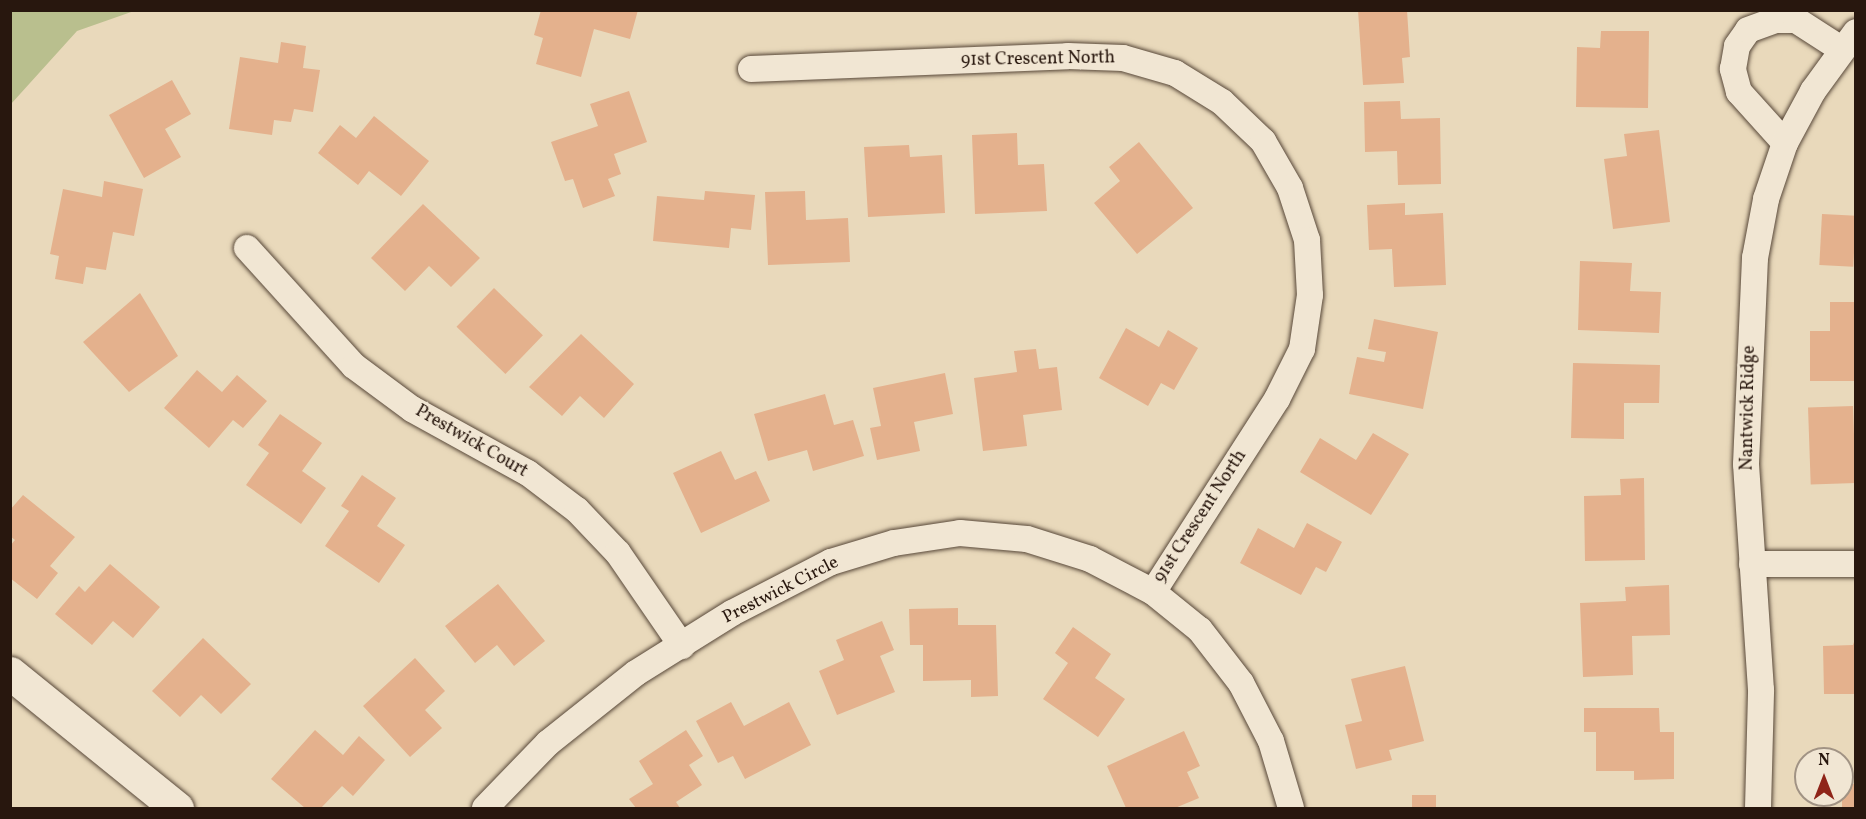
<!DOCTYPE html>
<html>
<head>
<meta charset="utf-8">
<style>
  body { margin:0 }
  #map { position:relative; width:1866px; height:819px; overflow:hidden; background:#e9d9bb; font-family:Vollkorn,serif }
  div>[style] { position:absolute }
  .green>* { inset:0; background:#b9bf8e }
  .building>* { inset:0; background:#e4b18d; transform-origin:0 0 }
  .roads { filter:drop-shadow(0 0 2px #584839) drop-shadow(0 0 2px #584839) }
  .street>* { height:26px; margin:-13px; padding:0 13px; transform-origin:13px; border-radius:13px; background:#f1e6d3 }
  .secondary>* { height:33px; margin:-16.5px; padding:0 16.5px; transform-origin:16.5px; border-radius:16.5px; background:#f1e6d3 }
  span { translate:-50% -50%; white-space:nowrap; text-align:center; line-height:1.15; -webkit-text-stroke:4.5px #f1e6d3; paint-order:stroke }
  .street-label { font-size:18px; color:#28170e }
  .frame { position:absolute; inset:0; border:12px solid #28170e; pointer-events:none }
  .north { position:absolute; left:1794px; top:747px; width:60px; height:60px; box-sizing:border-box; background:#f1e6d3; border:2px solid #a19384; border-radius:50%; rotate:0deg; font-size:16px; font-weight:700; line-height:24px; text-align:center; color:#28170e }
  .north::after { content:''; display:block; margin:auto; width:21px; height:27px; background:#8f2418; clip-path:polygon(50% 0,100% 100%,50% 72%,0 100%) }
</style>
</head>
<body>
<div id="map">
  <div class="green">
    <i style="clip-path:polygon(11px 10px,134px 10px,134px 11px,77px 31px,11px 104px)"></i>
  </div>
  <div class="building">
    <i style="clip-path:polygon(541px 10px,638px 10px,630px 39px,594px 29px,581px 77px,536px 64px,543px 38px,534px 35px)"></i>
    <i style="clip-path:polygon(1358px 10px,1407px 10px,1410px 57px,1402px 58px,1404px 83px,1363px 85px)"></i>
    <i style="clip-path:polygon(1601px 31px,1649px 31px,1648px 108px,1576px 107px,1577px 47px,1600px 48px)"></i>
    <i style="clip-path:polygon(281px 42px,306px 46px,303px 68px,320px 70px,313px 112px,294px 109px,291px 122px,274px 120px,272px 135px,229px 129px,240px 57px,278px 63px)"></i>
    <i style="clip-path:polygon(172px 80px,191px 114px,165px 129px,181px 157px,144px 178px,109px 115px)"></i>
    <i style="clip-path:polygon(629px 91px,647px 142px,614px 154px,621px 174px,608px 179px,615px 196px,583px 208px,573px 179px,565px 181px,551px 142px,598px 126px,590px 104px)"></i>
    <i style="clip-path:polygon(1400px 101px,1401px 119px,1440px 118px,1441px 184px,1398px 185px,1397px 151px,1365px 152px,1364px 102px)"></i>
    <i style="clip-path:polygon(374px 116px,429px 161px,401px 196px,369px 171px,358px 185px,318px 153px,340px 125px,356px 138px)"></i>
    <i style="clip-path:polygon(1659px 130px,1670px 222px,1613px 229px,1604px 159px,1627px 156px,1624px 134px)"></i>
    <i style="clip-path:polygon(1017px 133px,1018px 165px,1044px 164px,1047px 211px,975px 214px,972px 135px)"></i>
    <i style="clip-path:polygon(1139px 142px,1193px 208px,1137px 254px,1094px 203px,1120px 181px,1109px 167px)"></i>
    <i style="clip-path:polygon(909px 145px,910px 157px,942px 155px,945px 213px,868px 217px,864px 147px)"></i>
    <i style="clip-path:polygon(104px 181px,143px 189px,134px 236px,113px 232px,106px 270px,86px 267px,83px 284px,55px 279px,59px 256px,50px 254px,63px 189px,102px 197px)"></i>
    <i style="clip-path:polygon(705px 191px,755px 195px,751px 230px,731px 228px,729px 248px,653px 241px,657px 196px,704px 200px)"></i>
    <i style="clip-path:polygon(805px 191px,806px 220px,848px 218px,850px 262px,768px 265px,765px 192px)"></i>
    <i style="clip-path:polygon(1405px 203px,1405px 215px,1443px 213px,1446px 285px,1394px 287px,1392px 249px,1369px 250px,1367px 205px)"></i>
    <i style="clip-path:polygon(423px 204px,480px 258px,451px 287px,429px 266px,405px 291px,371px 258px)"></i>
    <i style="left:1822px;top:214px;width:34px;height:51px;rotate:3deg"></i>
    <i style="clip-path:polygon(1580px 261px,1632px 263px,1630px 291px,1661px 292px,1659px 333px,1578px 330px)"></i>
    <i style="left:494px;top:288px;width:68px;height:54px;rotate:44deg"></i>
    <i style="clip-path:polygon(140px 293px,178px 356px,129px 392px,83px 342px)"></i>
    <i style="clip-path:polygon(1830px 302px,1856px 302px,1856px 381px,1810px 381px,1810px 331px,1830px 331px)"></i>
    <i style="clip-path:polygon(1374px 319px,1438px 332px,1423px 409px,1349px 394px,1357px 357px,1384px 362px,1386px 352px,1368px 349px)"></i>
    <i style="clip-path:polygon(1126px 328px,1159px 347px,1168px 330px,1198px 348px,1174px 390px,1161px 383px,1148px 406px,1099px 378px)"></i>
    <i style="clip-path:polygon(581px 334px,634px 384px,604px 418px,580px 396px,562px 416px,529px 387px)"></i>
    <i style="clip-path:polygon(1036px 349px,1039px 369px,1057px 367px,1062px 410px,1023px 415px,1027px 446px,983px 451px,974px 378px,1017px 372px,1014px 351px)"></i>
    <i style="clip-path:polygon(1573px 363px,1660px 365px,1659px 403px,1624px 403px,1624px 439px,1571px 438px)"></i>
    <i style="clip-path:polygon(197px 370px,222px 392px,237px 375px,267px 401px,243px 428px,233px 420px,209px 448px,164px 408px)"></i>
    <i style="clip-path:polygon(945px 373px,953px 414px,914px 422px,920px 451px,877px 460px,870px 428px,881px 426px,873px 388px)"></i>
    <i style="clip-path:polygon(825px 394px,834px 425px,853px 420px,864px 456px,813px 471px,807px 450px,768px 461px,754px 414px)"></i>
    <i style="left:1853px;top:406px;width:77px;height:45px;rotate:88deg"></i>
    <i style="clip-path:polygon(280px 414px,322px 443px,302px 471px,326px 488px,301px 524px,246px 485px,269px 453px,258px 445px)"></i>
    <i style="clip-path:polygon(1373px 433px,1409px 454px,1371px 515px,1300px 472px,1320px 438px,1356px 460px)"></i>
    <i style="clip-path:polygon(721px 451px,735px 480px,756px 471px,770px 501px,701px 533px,673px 473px)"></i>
    <i style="clip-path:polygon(362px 475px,396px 498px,377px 526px,405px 545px,379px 583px,325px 546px,349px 511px,341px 506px)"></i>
    <i style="clip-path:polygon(1644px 478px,1645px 560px,1585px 561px,1584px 496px,1621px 495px,1620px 479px)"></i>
    <i style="clip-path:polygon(23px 495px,75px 537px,50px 566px,58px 573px,37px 599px,10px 578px,10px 546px,15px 540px,10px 536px,10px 510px)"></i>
    <i style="clip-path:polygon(1307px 523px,1342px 542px,1326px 572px,1316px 567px,1301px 595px,1240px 563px,1258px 528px,1294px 548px)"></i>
    <i style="clip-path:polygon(110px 564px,160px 607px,133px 638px,113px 621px,92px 645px,55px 614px,79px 586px,85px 592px)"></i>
    <i style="clip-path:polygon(498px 584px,545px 641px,514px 666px,497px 645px,475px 663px,445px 626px)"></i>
    <i style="clip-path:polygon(1669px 585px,1670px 635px,1632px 636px,1633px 675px,1583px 677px,1580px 603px,1626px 601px,1625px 587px)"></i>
    <i style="clip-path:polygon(958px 608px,958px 625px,996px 625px,998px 696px,971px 697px,971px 680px,923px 681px,923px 645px,910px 645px,909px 609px)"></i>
    <i style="clip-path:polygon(882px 621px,894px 650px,880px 656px,895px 692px,837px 715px,819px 671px,844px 660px,836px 640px)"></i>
    <i style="clip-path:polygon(1073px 627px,1111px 654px,1095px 678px,1125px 699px,1098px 737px,1043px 699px,1068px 663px,1055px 653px)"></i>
    <i style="clip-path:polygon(1856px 636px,1856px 694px,1824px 694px,1823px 646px,1853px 645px)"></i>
    <i style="clip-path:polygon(203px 638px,251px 684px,221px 714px,201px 695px,180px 717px,152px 691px)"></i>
    <i style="clip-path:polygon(415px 658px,445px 691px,425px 710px,442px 728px,410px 757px,363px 706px)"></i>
    <i style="clip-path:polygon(1405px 666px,1424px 741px,1389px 750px,1392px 760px,1356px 769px,1345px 725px,1362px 721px,1351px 679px)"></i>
    <i style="clip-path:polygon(731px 702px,744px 726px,789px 702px,811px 745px,745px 779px,733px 756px,718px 763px,696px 721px)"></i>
    <i style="clip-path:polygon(1584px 708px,1659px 708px,1660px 732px,1674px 732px,1674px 779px,1634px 780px,1634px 771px,1596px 771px,1596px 732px,1584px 732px)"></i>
    <i style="clip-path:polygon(315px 730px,343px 755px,359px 736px,385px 760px,353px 796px,342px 786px,321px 808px,305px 808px,271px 779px)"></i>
    <i style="clip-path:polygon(686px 730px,703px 756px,689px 765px,702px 785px,676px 802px,680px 808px,636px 808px,629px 799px,653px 784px,639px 761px)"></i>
    <i style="clip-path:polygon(1184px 731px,1200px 766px,1187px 772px,1199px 798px,1175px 808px,1126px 808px,1107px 766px)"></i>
    <i style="left:1842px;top:784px;width:14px;height:24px"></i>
    <i style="left:1412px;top:795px;width:24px;height:13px"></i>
  </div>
  <div class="roads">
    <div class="street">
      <i style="left:751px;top:69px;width:317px;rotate:-2.3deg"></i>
      <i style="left:1068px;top:56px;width:55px;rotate:2.1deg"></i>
      <i style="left:1123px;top:58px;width:54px;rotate:16.1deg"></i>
      <i style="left:1175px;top:73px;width:55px;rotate:31.7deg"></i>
      <i style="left:1222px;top:102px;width:57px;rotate:43.6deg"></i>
      <i style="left:1263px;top:141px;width:54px;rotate:60.1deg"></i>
      <i style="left:1290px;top:188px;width:55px;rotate:71.9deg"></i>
      <i style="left:1307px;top:240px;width:55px;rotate:86.9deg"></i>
      <i style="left:1310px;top:295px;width:55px;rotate:98.4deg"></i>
      <i style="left:1302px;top:349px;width:56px;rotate:116.6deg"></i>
      <i style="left:1277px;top:399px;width:229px;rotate:122.7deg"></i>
      <i style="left:1785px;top:143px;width:69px;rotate:-132deg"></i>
      <i style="left:1739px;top:92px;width:24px;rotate:-105deg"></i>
      <i style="left:1733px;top:69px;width:23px;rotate:-80deg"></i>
      <i style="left:1737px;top:46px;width:19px;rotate:-55deg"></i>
      <i style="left:1748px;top:30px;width:30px;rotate:-20deg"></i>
      <i style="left:1776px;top:20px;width:20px"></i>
      <i style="left:1796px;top:20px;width:54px;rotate:32.8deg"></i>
      <i style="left:247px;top:248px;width:159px;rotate:47.8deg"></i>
      <i style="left:354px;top:366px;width:72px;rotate:36.6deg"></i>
      <i style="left:412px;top:409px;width:132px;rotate:28.9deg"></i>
      <i style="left:528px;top:473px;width:61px;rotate:37.1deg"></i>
      <i style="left:577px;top:510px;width:59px;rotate:46.4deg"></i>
      <i style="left:618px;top:553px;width:113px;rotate:55.5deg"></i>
      <i style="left:1752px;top:564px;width:104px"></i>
      <i style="left:485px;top:808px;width:91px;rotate:-45.9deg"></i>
      <i style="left:548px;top:743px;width:112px;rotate:-38.5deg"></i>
      <i style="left:636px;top:673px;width:113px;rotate:-32deg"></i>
      <i style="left:732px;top:613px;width:111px;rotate:-27.3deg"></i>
      <i style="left:831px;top:562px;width:66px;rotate:-16.8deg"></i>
      <i style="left:894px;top:543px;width:67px;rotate:-8.6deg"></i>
      <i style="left:960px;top:533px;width:67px;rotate:5.1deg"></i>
      <i style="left:1027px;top:539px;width:66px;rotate:17.6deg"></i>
      <i style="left:1090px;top:559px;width:71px;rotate:27.6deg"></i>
      <i style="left:1153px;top:592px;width:60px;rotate:39deg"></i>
      <i style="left:1200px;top:630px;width:67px;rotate:52.3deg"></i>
      <i style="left:1241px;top:683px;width:65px;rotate:62.7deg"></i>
      <i style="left:1271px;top:741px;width:70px;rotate:73.4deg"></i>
      <i style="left:1758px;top:808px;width:118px;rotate:-88.5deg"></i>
      <i style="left:1761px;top:690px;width:226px;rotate:-93.8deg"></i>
      <i style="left:1746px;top:464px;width:206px;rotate:-87.5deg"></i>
      <i style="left:1755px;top:258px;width:60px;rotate:-79.4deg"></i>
      <i style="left:1766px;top:199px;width:59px;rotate:-71.3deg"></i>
      <i style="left:1785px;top:143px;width:59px;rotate:-61.7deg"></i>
      <i style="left:1813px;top:91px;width:73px;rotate:-53.9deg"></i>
    </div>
    <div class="secondary">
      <i style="left:10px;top:673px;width:215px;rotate:39deg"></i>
    </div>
  </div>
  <div class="street-label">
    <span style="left:1038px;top:60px;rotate:-1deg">91st Crescent North</span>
    <span style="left:1749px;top:408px;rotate:-89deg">Nantwick Ridge</span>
    <span style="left:471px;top:442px;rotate:30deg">Prestwick Court</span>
    <span style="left:1201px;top:517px;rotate:-57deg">91st Crescent North</span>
    <span style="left:781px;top:591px;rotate:-27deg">Prestwick Circle</span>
  </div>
  <div class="frame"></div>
  <div class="north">N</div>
</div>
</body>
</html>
